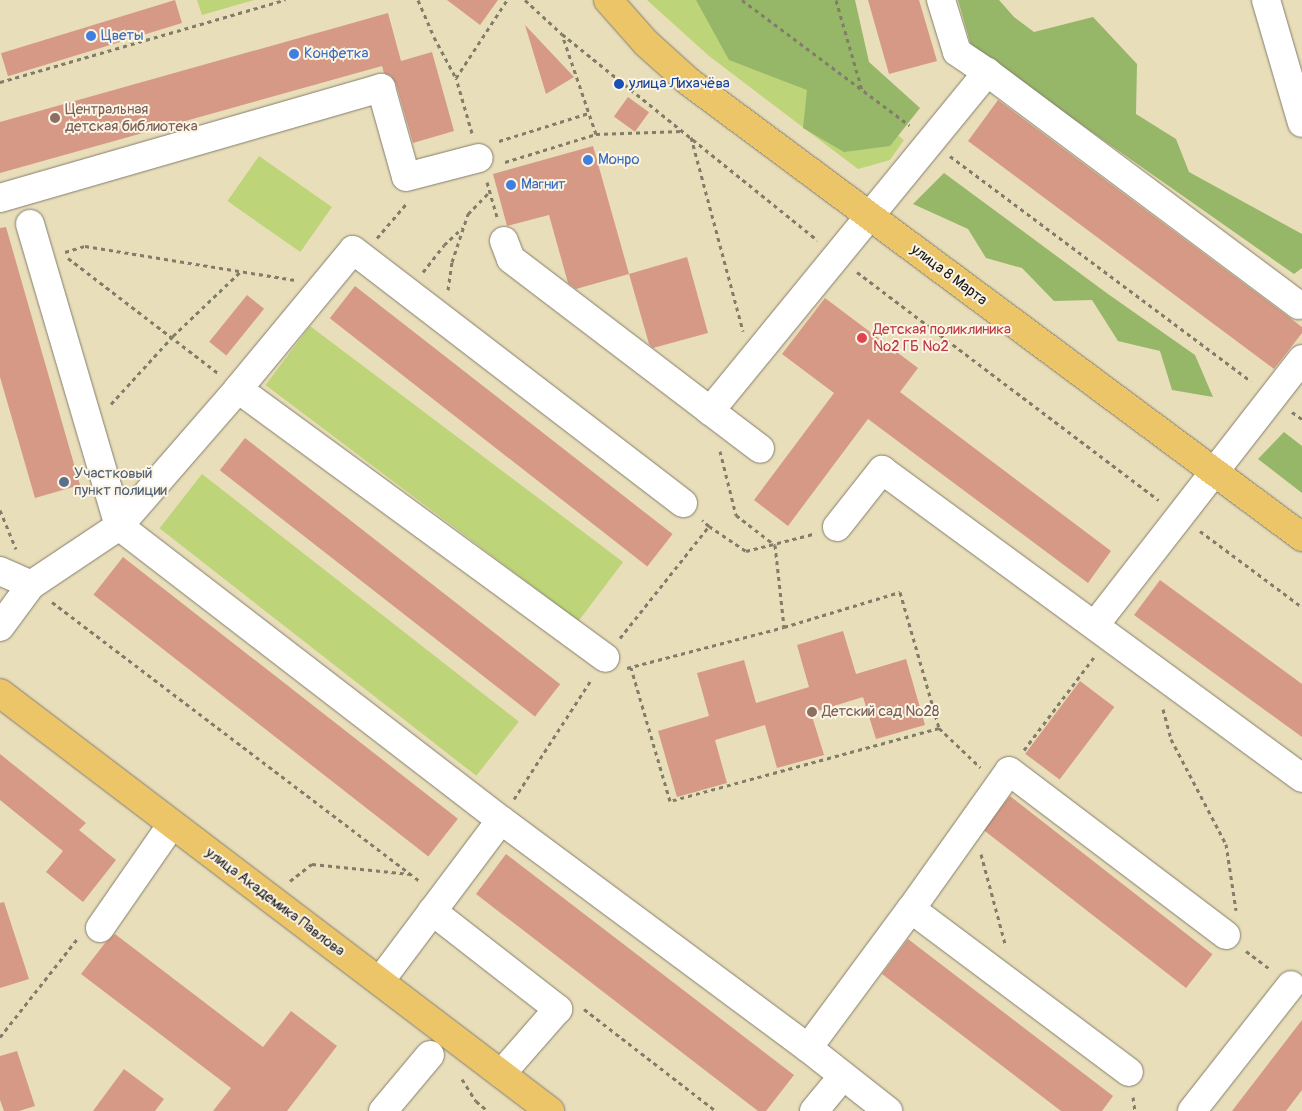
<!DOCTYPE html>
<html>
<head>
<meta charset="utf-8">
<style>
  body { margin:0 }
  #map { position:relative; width:1302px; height:1111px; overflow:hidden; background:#e9deba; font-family:Pangolin,sans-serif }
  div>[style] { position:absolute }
  .green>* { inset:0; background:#bdd478; transform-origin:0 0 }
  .forest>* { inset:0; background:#96b668 }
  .building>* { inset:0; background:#d69985; transform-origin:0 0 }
  .path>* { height:3px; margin-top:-1.5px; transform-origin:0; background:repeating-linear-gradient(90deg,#827d6b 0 4px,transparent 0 8px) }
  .roads { filter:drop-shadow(0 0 1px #827d6b) drop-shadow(0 0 1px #827d6b) }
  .minor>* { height:28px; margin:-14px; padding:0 14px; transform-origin:14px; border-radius:14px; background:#fff }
  .major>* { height:28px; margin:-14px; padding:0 14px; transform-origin:14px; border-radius:14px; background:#ecc569 }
  .dots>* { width:14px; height:14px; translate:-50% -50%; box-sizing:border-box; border:2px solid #fcf5e5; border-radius:50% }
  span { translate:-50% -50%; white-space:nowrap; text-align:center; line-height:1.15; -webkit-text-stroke:4px #fcf5e5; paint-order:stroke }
  .shop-label { font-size:15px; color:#366cbe }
  .left { translate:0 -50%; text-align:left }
  .transit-label { font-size:15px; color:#164399 }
  .education-label { font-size:15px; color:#785e54 }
  .street-label { font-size:15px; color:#1c1c1c }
  .health-label { font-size:15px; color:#be3a42 }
  .service-label { font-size:15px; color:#4e5e75 }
</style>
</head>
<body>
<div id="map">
  <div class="green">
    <i style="clip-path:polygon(197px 0,254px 0,202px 15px)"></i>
    <i style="clip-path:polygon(647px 0,726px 0,736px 11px,904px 140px,890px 160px,858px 169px,709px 56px)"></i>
    <i style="left:259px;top:156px;width:89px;height:55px;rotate:35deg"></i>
    <i style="left:310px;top:326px;width:392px;height:74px;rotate:37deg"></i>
    <i style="left:202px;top:474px;width:402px;height:69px;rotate:38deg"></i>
  </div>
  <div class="forest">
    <i style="clip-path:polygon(696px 0,855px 0,869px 62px,920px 108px,890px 146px,844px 152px,803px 128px,807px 90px,729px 60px)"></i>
    <i style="clip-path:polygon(958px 0,999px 0,1014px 17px,1034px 32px,1093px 17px,1137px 64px,1136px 114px,1176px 139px,1189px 172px,1302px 234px,1302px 268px,1294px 274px,992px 62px,971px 45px)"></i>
    <i style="clip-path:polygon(944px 173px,1108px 294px,1195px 355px,1213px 397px,1172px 390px,1160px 351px,1118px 341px,1092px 300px,1054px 301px,1022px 268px,986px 258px,968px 229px,913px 204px)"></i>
    <i style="clip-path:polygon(1284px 432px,1302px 446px,1302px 493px,1258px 459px)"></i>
  </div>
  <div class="building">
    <i style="left:175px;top:0;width:24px;height:182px;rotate:73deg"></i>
    <i style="clip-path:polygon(447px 0,498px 0,480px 25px)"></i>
    <i style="clip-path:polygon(868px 0,919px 0,937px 61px,889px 74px)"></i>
    <i style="clip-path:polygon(388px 13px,401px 61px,432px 52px,454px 131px,413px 143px,396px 84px,391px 76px,384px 73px,382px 66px,0 173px,0 122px)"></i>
    <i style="clip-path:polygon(525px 25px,574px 77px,546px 94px)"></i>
    <i style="left:628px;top:97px;width:26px;height:24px;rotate:36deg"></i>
    <i style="clip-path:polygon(998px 100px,1302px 327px,1302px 333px,1274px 369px,968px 141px)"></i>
    <i style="clip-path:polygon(593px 146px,629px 274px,576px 289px,568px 283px,549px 215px,507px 226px,493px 174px)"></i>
    <i style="clip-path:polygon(6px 227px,80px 485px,35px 498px,0 377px,0 228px)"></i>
    <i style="clip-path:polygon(687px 257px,708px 333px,653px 348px,649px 344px,629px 274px)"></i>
    <i style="left:355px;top:286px;width:403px;height:41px;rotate:38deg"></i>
    <i style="left:247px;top:295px;width:22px;height:60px;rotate:39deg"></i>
    <i style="clip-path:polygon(825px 298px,918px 368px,900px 392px,1111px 551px,1088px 583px,868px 419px,788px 526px,754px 500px,834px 393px,782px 354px)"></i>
    <i style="left:245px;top:438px;width:400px;height:41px;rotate:38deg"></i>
    <i style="left:123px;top:557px;width:425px;height:48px;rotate:38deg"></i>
    <i style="clip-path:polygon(1160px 580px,1302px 684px,1302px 737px,1134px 615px)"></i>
    <i style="clip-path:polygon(843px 631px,856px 674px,906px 659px,925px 725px,876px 739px,863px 697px,811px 713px,824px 755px,777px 768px,765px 725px,715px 740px,727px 783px,677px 797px,658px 731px,709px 716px,697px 673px,744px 660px,756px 703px,809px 687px,797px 645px)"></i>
    <i style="left:1080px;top:681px;width:43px;height:91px;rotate:37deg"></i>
    <i style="clip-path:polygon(0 754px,86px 823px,79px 830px,116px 860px,83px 902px,46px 872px,63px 851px,0 800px)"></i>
    <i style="left:1010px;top:796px;width:257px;height:43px;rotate:38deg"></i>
    <i style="clip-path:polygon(506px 854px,794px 1075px,766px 1111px,758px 1111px,476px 894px)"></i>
    <i style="clip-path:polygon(4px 902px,29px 979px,0 988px,0 903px)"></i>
    <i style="clip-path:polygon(115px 934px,263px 1047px,291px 1011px,337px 1046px,287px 1111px,213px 1111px,231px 1088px,81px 974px,105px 943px)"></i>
    <i style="clip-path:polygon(908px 939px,1113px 1096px,1102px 1111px,1061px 1111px,882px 974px)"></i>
    <i style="clip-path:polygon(1302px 1020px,1302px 1090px,1286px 1111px,1232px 1111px)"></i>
    <i style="clip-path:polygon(17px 1051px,35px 1106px,19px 1111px,4px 1111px,0 1100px,0 1056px)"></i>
    <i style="clip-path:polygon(124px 1069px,164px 1099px,155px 1111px,93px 1111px)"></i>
  </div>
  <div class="path">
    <i style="left:418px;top:0;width:40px;rotate:66.6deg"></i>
    <i style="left:434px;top:37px;width:47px;rotate:61.8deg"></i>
    <i style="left:525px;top:0;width:50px;rotate:42.6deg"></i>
    <i style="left:562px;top:34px;width:328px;rotate:38.9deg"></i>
    <i style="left:742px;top:0;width:209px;rotate:36.8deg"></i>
    <i style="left:836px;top:0;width:94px;rotate:73.9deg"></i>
    <i style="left:0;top:82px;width:297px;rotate:-16.1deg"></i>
    <i style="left:472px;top:133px;width:57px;rotate:-106.2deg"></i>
    <i style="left:456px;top:78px;width:93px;rotate:-56.8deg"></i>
    <i style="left:596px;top:134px;width:87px;rotate:-2deg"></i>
    <i style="left:691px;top:137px;width:201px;rotate:75deg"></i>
    <i style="left:499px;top:141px;width:94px;rotate:-17.3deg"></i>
    <i style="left:950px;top:156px;width:376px;rotate:36.8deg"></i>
    <i style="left:505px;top:162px;width:95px;rotate:-17.1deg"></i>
    <i style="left:596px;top:134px;width:106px;rotate:-108.8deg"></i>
    <i style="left:487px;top:182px;width:36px;rotate:74deg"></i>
    <i style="left:377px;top:238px;width:46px;rotate:-49.4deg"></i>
    <i style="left:65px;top:252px;width:21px;rotate:-17deg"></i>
    <i style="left:85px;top:246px;width:213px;rotate:9.2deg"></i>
    <i style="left:68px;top:258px;width:189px;rotate:37.5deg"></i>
    <i style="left:423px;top:272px;width:34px;rotate:-52deg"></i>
    <i style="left:444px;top:245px;width:25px;rotate:-43deg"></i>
    <i style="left:857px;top:272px;width:378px;rotate:37.1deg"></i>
    <i style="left:448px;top:290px;width:28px;rotate:-82deg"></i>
    <i style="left:452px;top:262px;width:51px;rotate:-71.6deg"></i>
    <i style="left:468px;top:214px;width:30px;rotate:-46deg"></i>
    <i style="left:111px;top:404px;width:92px;rotate:-47.6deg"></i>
    <i style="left:173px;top:336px;width:94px;rotate:-43.7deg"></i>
    <i style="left:1292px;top:412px;width:12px;rotate:35deg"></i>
    <i style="left:720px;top:451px;width:66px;rotate:76deg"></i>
    <i style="left:736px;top:515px;width:49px;rotate:37.6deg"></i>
    <i style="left:775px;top:545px;width:82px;rotate:83.7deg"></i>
    <i style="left:0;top:510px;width:42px;rotate:67.7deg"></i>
    <i style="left:709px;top:526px;width:45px;rotate:34deg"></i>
    <i style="left:746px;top:551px;width:69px;rotate:-14.2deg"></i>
    <i style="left:1200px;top:531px;width:127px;rotate:36.7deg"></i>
    <i style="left:52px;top:602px;width:463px;rotate:37.2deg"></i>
    <i style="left:620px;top:638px;width:143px;rotate:-51.5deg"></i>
    <i style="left:709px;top:526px;width:9px;rotate:-139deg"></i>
    <i style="left:627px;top:668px;width:162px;rotate:-14.6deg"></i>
    <i style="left:784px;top:627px;width:121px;rotate:-16.8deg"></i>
    <i style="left:900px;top:592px;width:141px;rotate:74deg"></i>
    <i style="left:939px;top:728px;width:279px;rotate:164.8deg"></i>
    <i style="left:670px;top:801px;width:139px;rotate:-106.3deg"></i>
    <i style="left:1163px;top:709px;width:31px;rotate:75deg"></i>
    <i style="left:1171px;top:739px;width:119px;rotate:62.4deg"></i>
    <i style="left:1226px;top:844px;width:67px;rotate:81.4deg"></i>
    <i style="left:939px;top:728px;width:57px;rotate:43.6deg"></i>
    <i style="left:1024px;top:750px;width:116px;rotate:-53deg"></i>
    <i style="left:514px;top:799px;width:142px;rotate:-57.1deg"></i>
    <i style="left:981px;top:854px;width:96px;rotate:75deg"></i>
    <i style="left:290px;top:881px;width:28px;rotate:-38deg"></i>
    <i style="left:312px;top:864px;width:99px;rotate:5.8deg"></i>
    <i style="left:1246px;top:951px;width:31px;rotate:37deg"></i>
    <i style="left:584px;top:1009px;width:167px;rotate:37.7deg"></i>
    <i style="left:0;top:1037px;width:125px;rotate:-51.8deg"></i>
    <i style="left:462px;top:1079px;width:26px;rotate:58deg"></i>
    <i style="left:476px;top:1101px;width:16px;rotate:40deg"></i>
    <i style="left:1133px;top:1097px;width:14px;rotate:82deg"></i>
  </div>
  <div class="roads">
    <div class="minor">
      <i style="left:941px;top:0;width:54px;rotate:72.9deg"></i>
      <i style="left:957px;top:52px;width:36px;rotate:34deg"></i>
      <i style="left:987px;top:72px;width:389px;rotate:36.8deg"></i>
      <i style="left:1266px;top:0;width:128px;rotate:73.7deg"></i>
      <i style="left:0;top:198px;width:397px;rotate:-16.1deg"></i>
      <i style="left:381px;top:88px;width:92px;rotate:74.3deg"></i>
      <i style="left:406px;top:177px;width:75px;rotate:-14.6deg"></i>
      <i style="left:30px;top:224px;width:315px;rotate:73.6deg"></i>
      <i style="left:119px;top:526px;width:181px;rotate:-49deg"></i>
      <i style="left:238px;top:389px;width:180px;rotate:-50.4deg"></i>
      <i style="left:353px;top:250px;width:416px;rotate:37.5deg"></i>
      <i style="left:504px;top:241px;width:19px;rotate:69deg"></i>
      <i style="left:511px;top:259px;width:313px;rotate:37.3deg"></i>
      <i style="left:238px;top:389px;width:455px;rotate:36.2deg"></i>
      <i style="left:710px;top:411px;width:438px;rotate:-50.7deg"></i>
      <i style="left:837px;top:527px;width:73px;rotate:-51.7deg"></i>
      <i style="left:882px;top:470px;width:521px;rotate:36.25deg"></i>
      <i style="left:0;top:571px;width:34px;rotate:24deg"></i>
      <i style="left:1095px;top:625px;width:337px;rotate:-52.1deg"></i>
      <i style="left:0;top:627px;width:52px;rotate:-53.6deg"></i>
      <i style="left:31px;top:585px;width:106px;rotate:-33.8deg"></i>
      <i style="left:119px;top:526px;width:482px;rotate:37.6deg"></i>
      <i style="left:501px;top:820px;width:382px;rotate:36.6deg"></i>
      <i style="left:808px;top:1048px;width:102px;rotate:38.2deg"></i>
      <i style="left:911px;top:909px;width:272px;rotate:36.8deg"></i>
      <i style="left:432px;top:911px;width:160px;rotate:37.9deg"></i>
      <i style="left:558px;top:1009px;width:86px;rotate:131.2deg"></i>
      <i style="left:100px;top:928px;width:126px;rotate:-55.3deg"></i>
      <i style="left:380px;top:981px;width:201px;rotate:-53.1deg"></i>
      <i style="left:808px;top:1048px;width:173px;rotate:-53.5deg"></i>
      <i style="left:911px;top:909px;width:169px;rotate:-54.6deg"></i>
      <i style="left:1009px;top:771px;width:272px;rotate:37.1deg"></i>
      <i style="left:383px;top:1111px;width:73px;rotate:-50deg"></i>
      <i style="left:814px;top:1111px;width:44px;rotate:-50.5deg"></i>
      <i style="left:1192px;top:1111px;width:160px;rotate:-51.8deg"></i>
    </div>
    <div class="major">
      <i style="left:608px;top:0;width:57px;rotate:48.5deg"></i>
      <i style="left:646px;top:43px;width:57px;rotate:42.1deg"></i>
      <i style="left:688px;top:81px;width:765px;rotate:36.6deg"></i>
      <i style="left:0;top:693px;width:691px;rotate:37.23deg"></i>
    </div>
  </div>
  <div class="dots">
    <i style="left:91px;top:36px;background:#3f7fe0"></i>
    <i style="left:294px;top:54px;background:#3f7fe0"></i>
    <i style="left:619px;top:84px;background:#1a4fb4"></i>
    <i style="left:55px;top:118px;background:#8d6e63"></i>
    <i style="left:588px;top:160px;background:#3f7fe0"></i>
    <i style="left:511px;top:185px;background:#3f7fe0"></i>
    <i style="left:862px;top:338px;background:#e0444e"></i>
    <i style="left:64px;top:482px;background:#5c6f8a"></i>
    <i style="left:812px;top:712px;background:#8d6e63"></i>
  </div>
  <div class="shop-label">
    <span class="left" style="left:101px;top:36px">Цветы</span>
    <span class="left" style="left:304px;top:54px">Конфетка</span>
    <span class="left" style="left:598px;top:160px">Монро</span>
    <span class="left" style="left:521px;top:185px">Магнит</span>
  </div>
  <div class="transit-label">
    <span class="left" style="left:629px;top:84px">улица Лихачёва</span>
  </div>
  <div class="education-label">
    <span class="left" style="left:65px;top:118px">Центральная<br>детская библиотека</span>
    <span class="left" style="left:822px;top:712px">Детский сад №28</span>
  </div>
  <div class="street-label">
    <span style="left:949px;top:275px;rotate:37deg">улица 8 Марта</span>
    <span style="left:275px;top:902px;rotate:37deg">улица Академика Павлова</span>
  </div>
  <div class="health-label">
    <span class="left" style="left:873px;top:338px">Детская поликлиника<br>№2 ГБ №2</span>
  </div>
  <div class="service-label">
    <span class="left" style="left:74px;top:482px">Участковый<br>пункт полиции</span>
  </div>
</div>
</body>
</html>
